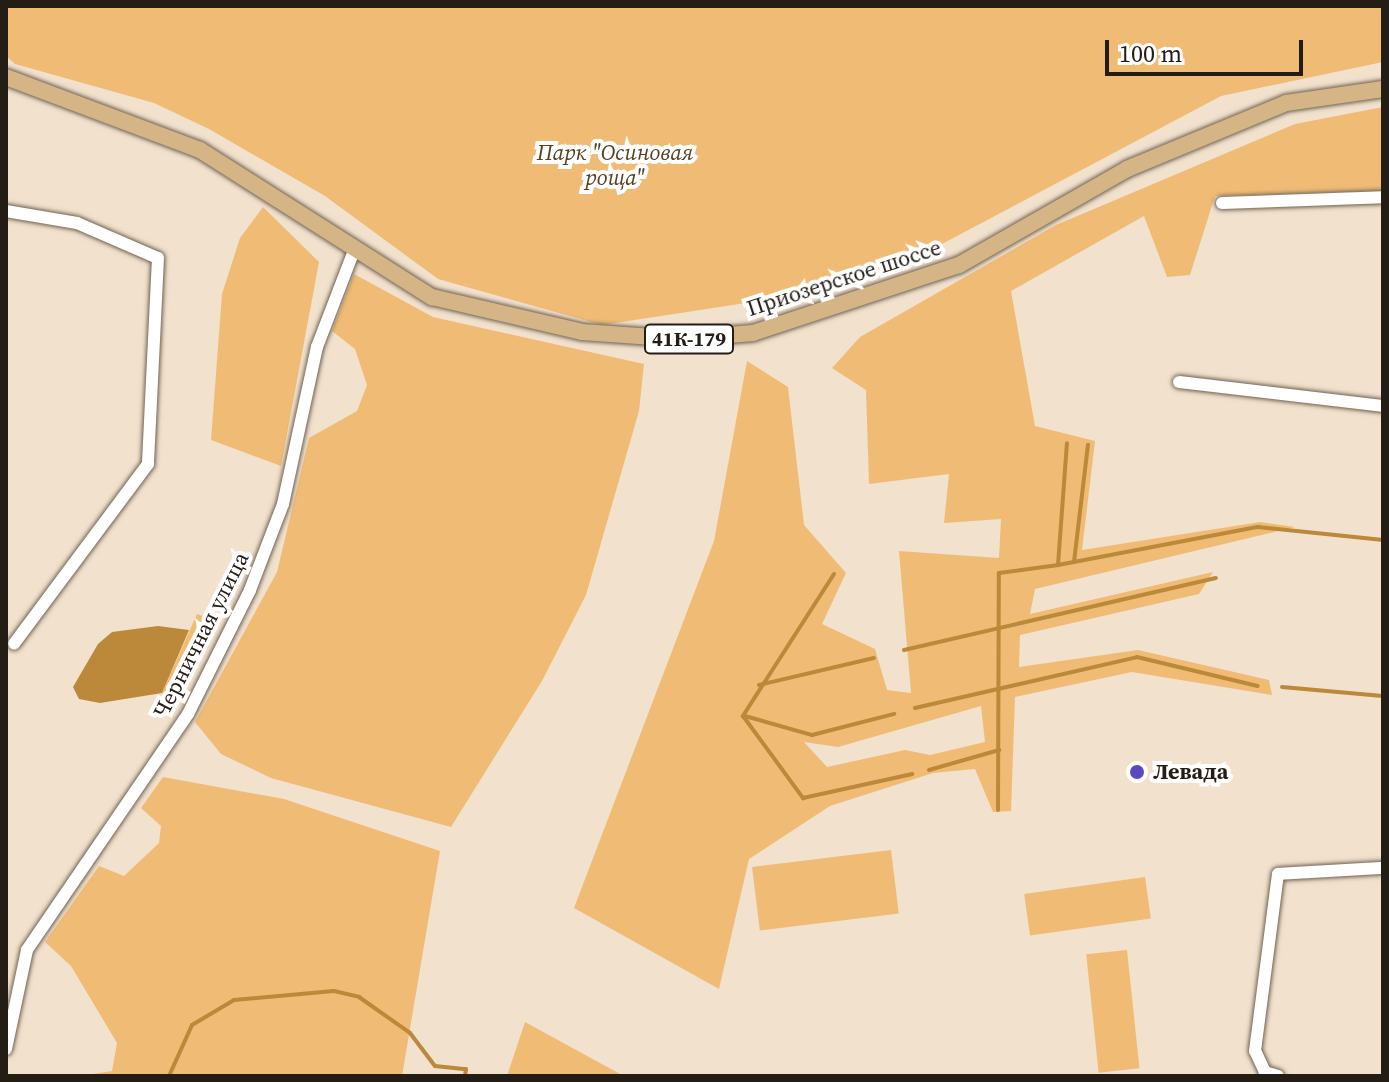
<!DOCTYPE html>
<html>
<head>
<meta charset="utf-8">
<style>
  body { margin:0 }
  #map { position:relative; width:1389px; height:1082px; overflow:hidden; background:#f1e1cd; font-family:"Source Serif 4",serif }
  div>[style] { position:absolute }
  .green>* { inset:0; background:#f0bc75; transform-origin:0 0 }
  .water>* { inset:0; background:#bc8839 }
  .stream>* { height:4px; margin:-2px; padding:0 2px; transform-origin:2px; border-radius:2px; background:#bc8839 }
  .roads { filter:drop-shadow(0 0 2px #716352) drop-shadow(0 0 2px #716352) }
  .minor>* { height:12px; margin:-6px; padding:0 6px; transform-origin:6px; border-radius:6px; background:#fff }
  .major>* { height:16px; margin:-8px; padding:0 8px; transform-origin:8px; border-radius:8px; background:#d5b585 }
  .dots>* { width:22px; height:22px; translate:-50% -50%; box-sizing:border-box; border:4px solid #fff; border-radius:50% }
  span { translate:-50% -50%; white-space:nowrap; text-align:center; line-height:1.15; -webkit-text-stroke:8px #fff; paint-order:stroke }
  .shield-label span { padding:2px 6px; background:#fff; border:2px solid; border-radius:6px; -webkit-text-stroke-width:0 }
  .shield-label { font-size:20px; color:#231d16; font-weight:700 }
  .park-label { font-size:22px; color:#57401f; font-style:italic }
  .street-label { font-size:22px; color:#231d16 }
  .poi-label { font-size:22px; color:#231d16; font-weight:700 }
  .left { translate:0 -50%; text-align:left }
  .frame { position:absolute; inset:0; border:8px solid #231d16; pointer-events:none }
  .scale { position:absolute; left:1105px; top:40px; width:198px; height:36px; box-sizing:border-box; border:4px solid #231d16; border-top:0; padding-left:10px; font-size:24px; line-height:28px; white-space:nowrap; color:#231d16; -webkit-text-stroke:6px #fff; paint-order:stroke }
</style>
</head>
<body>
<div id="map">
  <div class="green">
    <i style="clip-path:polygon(6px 6px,1383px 6px,1383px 62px,1221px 96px,908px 262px,759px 301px,602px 325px,438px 279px,325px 196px,209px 129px,154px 103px,15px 64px,6px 56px)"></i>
    <i style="clip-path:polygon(evenodd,1383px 107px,1383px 191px,1215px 196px,1190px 275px,1167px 277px,1144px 216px,1011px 291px,1035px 426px,1095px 441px,1082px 550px,1260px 522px,1295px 527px,1035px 589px,1030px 614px,1213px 572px,1199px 594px,1020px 635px,1019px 667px,1138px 650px,1269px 680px,1272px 695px,1132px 672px,1015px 697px,1011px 811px,993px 812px,975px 769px,933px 773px,830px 806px,749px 859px,719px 989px,574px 908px,714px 541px,747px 361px,788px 387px,804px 525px,846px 573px,822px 624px,875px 649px,887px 690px,911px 693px,899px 551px,999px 558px,1001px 519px,944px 523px,949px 474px,869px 484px,866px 390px,832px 368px,860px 337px,1056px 225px,1295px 124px,1383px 107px,981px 706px,985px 742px,930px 755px,905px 750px,827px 767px,804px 742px,838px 747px,981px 706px)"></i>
    <i style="clip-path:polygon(263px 207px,319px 262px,281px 466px,211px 440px,222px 294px,240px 238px)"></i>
    <i style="clip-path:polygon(354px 274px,433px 317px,644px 364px,639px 411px,586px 595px,542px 681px,451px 827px,271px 778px,221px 754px,195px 722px,277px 572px,309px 438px,357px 411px,367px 385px,355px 349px,332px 331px)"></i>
    <i style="clip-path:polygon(197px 614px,219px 621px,169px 712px,162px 693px)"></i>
    <i style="clip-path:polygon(163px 777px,284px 799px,440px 851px,402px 1076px,80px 1076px,112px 1071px,117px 1043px,71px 966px,45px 942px,99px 866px,124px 876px,159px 843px,161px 826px,141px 808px)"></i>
    <i style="left:891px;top:850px;width:64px;height:140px;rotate:83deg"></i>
    <i style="left:1145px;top:877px;width:42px;height:122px;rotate:82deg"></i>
    <i style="left:1127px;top:950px;width:119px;height:41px;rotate:84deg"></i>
    <i style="clip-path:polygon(525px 1022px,622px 1075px,623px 1076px,507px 1076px)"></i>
  </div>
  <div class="water">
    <i style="clip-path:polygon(158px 626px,189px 630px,162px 693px,100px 703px,79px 699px,73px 687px,98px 644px,112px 632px)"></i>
  </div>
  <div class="stream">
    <i style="left:1074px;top:562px;width:118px;rotate:-83.2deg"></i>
    <i style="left:1058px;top:565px;width:204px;rotate:-10.8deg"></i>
    <i style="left:1258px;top:527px;width:126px;rotate:5.9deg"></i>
    <i style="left:834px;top:574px;width:169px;rotate:122.7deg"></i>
    <i style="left:743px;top:716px;width:102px;rotate:53.8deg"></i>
    <i style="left:803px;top:798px;width:112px;rotate:-12.4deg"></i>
    <i style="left:904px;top:650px;width:320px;rotate:-13deg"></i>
    <i style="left:759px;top:685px;width:118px;rotate:-13.2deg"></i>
    <i style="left:1282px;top:687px;width:101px;rotate:5.1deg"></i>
    <i style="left:915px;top:708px;width:228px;rotate:-12.9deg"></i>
    <i style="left:1137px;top:657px;width:124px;rotate:13.5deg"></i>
    <i style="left:745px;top:716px;width:70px;rotate:15.8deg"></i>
    <i style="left:812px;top:735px;width:85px;rotate:-14.4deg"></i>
    <i style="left:929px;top:770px;width:73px;rotate:-15.9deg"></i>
    <i style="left:998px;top:810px;width:237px;rotate:-89.8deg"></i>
    <i style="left:999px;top:573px;width:60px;rotate:-7.7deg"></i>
    <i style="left:1058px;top:565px;width:122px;rotate:-85.8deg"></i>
    <i style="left:169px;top:1076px;width:56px;rotate:-65.7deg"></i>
    <i style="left:192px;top:1025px;width:49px;rotate:-30.8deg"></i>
    <i style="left:234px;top:1000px;width:100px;rotate:-5.1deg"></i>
    <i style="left:334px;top:991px;width:26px;rotate:13deg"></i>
    <i style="left:359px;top:997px;width:62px;rotate:35.2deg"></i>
    <i style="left:410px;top:1033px;width:41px;rotate:52.9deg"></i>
    <i style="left:435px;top:1066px;width:31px;rotate:6deg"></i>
    <i style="left:466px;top:1069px;width:7px;rotate:98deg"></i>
  </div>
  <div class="roads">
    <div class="minor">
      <i style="left:1222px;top:203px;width:161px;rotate:-2.1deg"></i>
      <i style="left:6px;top:211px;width:72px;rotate:9.6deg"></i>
      <i style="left:77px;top:223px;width:88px;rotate:23.4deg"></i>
      <i style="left:158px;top:258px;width:206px;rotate:92.8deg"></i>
      <i style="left:148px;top:464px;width:224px;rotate:126.7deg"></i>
      <i style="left:1179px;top:382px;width:205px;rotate:6.7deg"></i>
      <i style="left:6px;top:1049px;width:101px;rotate:-78deg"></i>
      <i style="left:27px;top:950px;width:286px;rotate:-55.7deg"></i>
      <i style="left:188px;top:714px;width:139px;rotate:-63.4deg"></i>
      <i style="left:250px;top:590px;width:92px;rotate:-69deg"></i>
      <i style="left:283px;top:504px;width:161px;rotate:-77.8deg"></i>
      <i style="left:317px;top:347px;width:101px;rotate:-69deg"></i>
      <i style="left:1278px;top:1076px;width:14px;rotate:-163deg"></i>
      <i style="left:1265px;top:1072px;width:23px;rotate:-115deg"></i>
      <i style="left:1255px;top:1051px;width:178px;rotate:-82.6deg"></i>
      <i style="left:1278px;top:874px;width:105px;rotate:-3.3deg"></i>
    </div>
    <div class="major">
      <i style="left:6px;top:77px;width:207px;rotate:20.6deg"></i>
      <i style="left:200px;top:150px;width:275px;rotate:32.4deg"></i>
      <i style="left:432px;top:297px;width:154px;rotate:13.1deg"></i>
      <i style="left:582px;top:332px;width:99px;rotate:4deg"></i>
      <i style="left:681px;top:339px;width:72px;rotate:-4.8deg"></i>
      <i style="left:753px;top:333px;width:217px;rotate:-18.3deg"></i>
      <i style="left:959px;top:265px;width:193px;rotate:-29.7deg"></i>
      <i style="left:1127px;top:169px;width:172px;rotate:-22.5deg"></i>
      <i style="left:1286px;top:103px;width:98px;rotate:-8.2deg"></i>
    </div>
  </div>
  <div class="dots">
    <i style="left:1137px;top:772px;background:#5948c0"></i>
  </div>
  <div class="shield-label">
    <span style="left:689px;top:339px">41К-179</span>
  </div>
  <div class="park-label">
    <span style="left:615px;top:165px">Парк "Осиновая<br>роща"</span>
  </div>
  <div class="street-label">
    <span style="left:844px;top:278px;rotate:-18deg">Приозерское шоссе</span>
    <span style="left:201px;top:635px;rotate:-63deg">Черничная улица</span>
  </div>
  <div class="poi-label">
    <span class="left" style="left:1153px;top:772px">Левада</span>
  </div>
  <div class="frame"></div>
  <div class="scale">100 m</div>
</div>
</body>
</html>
